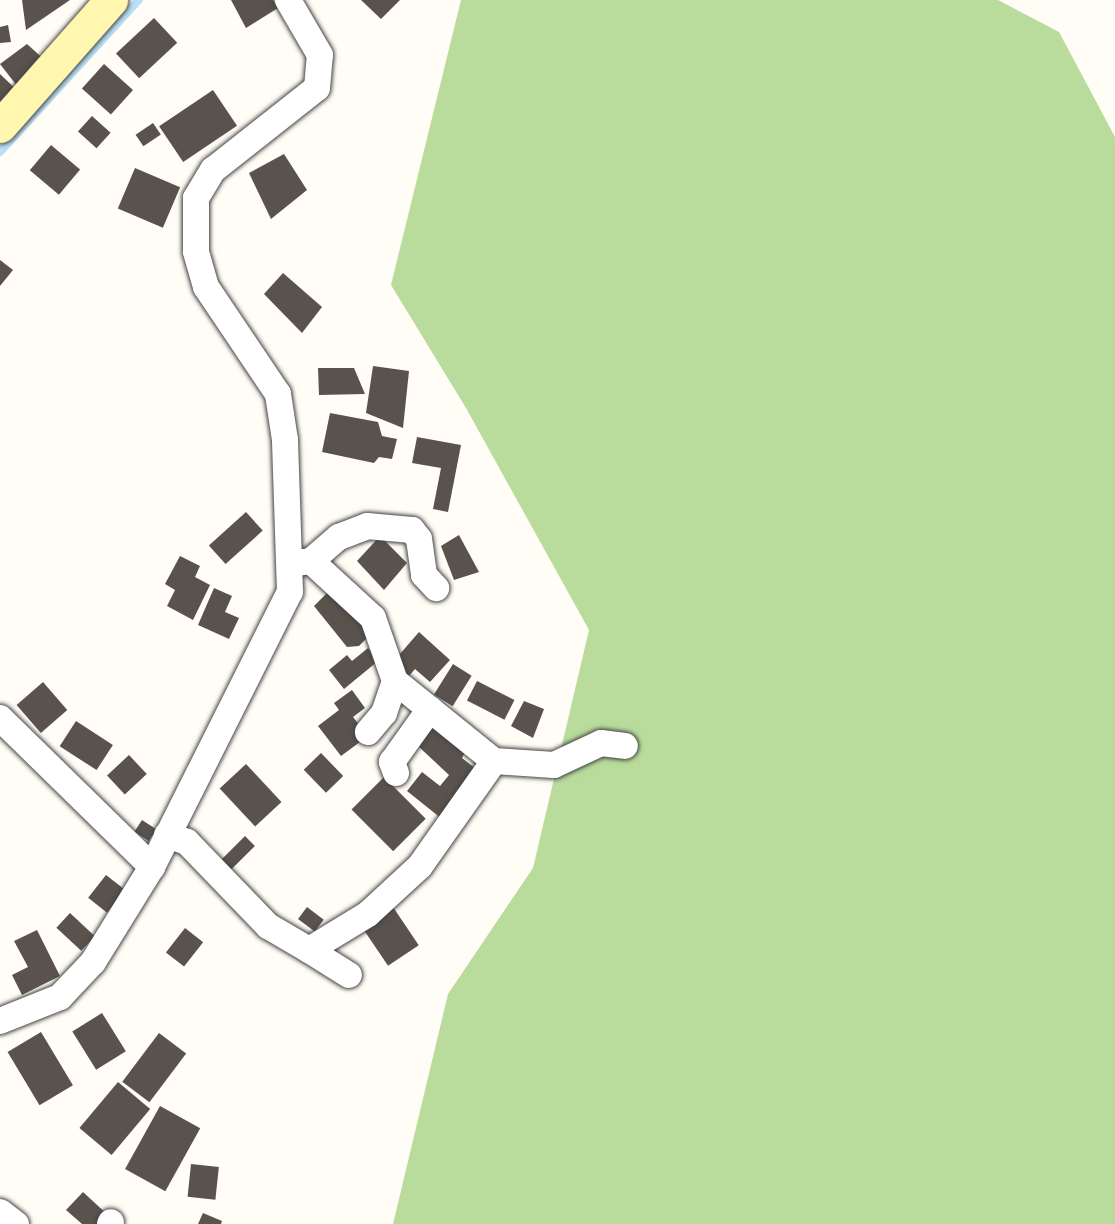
<!DOCTYPE html>
<html>
<head>
<meta charset="utf-8">
<style>
  body { margin:0 }
  #map { position:relative; width:1115px; height:1224px; overflow:hidden; background:#fffdf5; font-family:Literata,serif }
  div>[style] { position:absolute }
  .forest>* { inset:0; background:#b9dc9c }
  .stream>* { height:8px; margin:-4px; padding:0 4px; transform-origin:4px; border-radius:4px; background:#b9e0f7 }
  .building>* { inset:0; background:#5a524d; transform-origin:0 0 }
  .roads { filter:drop-shadow(0 0 2px #444) drop-shadow(0 0 2px #444) }
  .street>* { height:26px; margin:-13px; padding:0 13px; transform-origin:13px; border-radius:13px; background:#fff }
  .secondary>* { height:33px; margin:-16.5px; padding:0 16.5px; transform-origin:16.5px; border-radius:16.5px; background:#fff6b0 }
  span { translate:-50% -50%; white-space:nowrap; text-align:center; line-height:1.15; -webkit-text-stroke:6px #fff; paint-order:stroke }
</style>
</head>
<body>
<div id="map">
  <div class="forest">
    <i style="clip-path:polygon(461px 0,998px 0,1059px 32px,1115px 137px,1115px 1224px,393px 1224px,448px 994px,533px 868px,589px 630px,466px 408px,391px 285px)"></i>
  </div>
  <div class="stream">
    <i style="left:0;top:152px;width:206px;rotate:-47.6deg"></i>
  </div>
  <div class="building">
    <i style="clip-path:polygon(22px 0,70px 0,26px 30px)"></i>
    <i style="clip-path:polygon(231px 0,273px 0,278px 8px,246px 28px)"></i>
    <i style="clip-path:polygon(361px 0,400px 0,381px 19px)"></i>
    <i style="left:154px;top:18px;width:34px;height:52px;rotate:47deg"></i>
    <i style="clip-path:polygon(8px 25px,11px 42px,0 43px,0 27px)"></i>
    <i style="clip-path:polygon(27px 44px,49px 64px,21px 91px,0 64px)"></i>
    <i style="left:104px;top:64px;width:39px;height:33px;rotate:42deg"></i>
    <i style="clip-path:polygon(0 74px,22px 95px,0 103px)"></i>
    <i style="left:213px;top:90px;width:43px;height:65px;rotate:56deg"></i>
    <i style="left:92px;top:116px;width:25px;height:21px;rotate:42deg"></i>
    <i style="left:153px;top:123px;width:14px;height:21px;rotate:56deg"></i>
    <i style="left:51px;top:145px;width:38px;height:33px;rotate:40deg"></i>
    <i style="clip-path:polygon(284px 154px,307px 190px,271px 219px,249px 173px)"></i>
    <i style="left:135px;top:168px;width:49px;height:44px;rotate:23deg"></i>
    <i style="clip-path:polygon(0 260px,13px 270px,0 286px)"></i>
    <i style="clip-path:polygon(283px 273px,322px 307px,302px 333px,264px 294px)"></i>
    <i style="clip-path:polygon(373px 366px,409px 371px,403px 428px,366px 413px)"></i>
    <i style="clip-path:polygon(318px 368px,354px 368px,365px 394px,319px 395px)"></i>
    <i style="clip-path:polygon(330px 413px,378px 422px,382px 436px,397px 439px,392px 459px,379px 457px,374px 463px,322px 452px)"></i>
    <i style="clip-path:polygon(417px 437px,461px 445px,448px 512px,433px 509px,441px 468px,412px 463px)"></i>
    <i style="left:246px;top:512px;width:25px;height:50px;rotate:48deg"></i>
    <i style="clip-path:polygon(459px 535px,479px 572px,454px 580px,441px 546px)"></i>
    <i style="clip-path:polygon(380px 536px,407px 563px,384px 590px,357px 561px)"></i>
    <i style="clip-path:polygon(180px 556px,200px 566px,195px 577px,210px 585px,193px 620px,167px 606px,175px 590px,165px 584px)"></i>
    <i style="clip-path:polygon(214px 588px,232px 596px,225px 612px,239px 618px,229px 639px,198px 625px)"></i>
    <i style="clip-path:polygon(332px 588px,374px 631px,359px 646px,347px 647px,314px 606px)"></i>
    <i style="clip-path:polygon(419px 632px,450px 660px,430px 682px,415px 669px,409px 676px,393px 662px)"></i>
    <i style="clip-path:polygon(368px 648px,378px 661px,344px 689px,329px 670px,347px 655px,352px 661px)"></i>
    <i style="left:453px;top:664px;width:22px;height:36px;rotate:32deg"></i>
    <i style="left:477px;top:681px;width:42px;height:22px;rotate:27deg"></i>
    <i style="left:43px;top:682px;width:37px;height:35px;rotate:49deg"></i>
    <i style="clip-path:polygon(352px 690px,365px 708px,353px 717px,368px 736px,341px 756px,318px 726px,339px 710px,334px 703px)"></i>
    <i style="clip-path:polygon(524px 701px,544px 709px,533px 738px,511px 726px)"></i>
    <i style="left:76px;top:721px;width:44px;height:30px;rotate:33deg"></i>
    <i style="clip-path:polygon(435px 726px,465px 752px,462px 758px,480px 772px,442px 819px,407px 791px,422px 772px,440px 786px,449px 775px,417px 745px)"></i>
    <i style="left:321px;top:753px;width:32px;height:24px;rotate:46deg"></i>
    <i style="left:129px;top:755px;width:26px;height:30px;rotate:47deg"></i>
    <i style="left:246px;top:764px;width:52px;height:36px;rotate:47deg"></i>
    <i style="left:384px;top:777px;width:59px;height:46px;rotate:45deg"></i>
    <i style="left:142px;top:820px;width:17px;height:14px;rotate:33deg"></i>
    <i style="left:245px;top:836px;width:14px;height:36px;rotate:45deg"></i>
    <i style="left:106px;top:875px;width:24px;height:29px;rotate:38deg"></i>
    <i style="left:307px;top:907px;width:21px;height:15px;rotate:37deg"></i>
    <i style="left:393px;top:907px;width:46px;height:37px;rotate:56deg"></i>
    <i style="left:70px;top:913px;width:34px;height:20px;rotate:43deg"></i>
    <i style="left:185px;top:928px;width:23px;height:31px;rotate:38deg"></i>
    <i style="clip-path:polygon(37px 930px,60px 976px,22px 995px,12px 975px,28px 967px,14px 941px)"></i>
    <i style="left:102px;top:1013px;width:45px;height:35px;rotate:58deg"></i>
    <i style="left:41px;top:1032px;width:62px;height:39px;rotate:59deg"></i>
    <i style="left:159px;top:1033px;width:34px;height:61px;rotate:37deg"></i>
    <i style="left:118px;top:1082px;width:42px;height:60px;rotate:40deg"></i>
    <i style="left:160px;top:1106px;width:46px;height:72px;rotate:29deg"></i>
    <i style="left:191px;top:1164px;width:28px;height:33px;rotate:6deg"></i>
    <i style="clip-path:polygon(83px 1192px,109px 1216px,102px 1224px,82px 1224px,66px 1210px)"></i>
    <i style="clip-path:polygon(203px 1213px,222px 1221px,221px 1224px,198px 1224px)"></i>
  </div>
  <div class="roads">
    <div class="street">
      <i style="left:311px;top:561px;width:84px;rotate:42.6deg"></i>
      <i style="left:373px;top:618px;width:67px;rotate:70.8deg"></i>
      <i style="left:395px;top:681px;width:34px;rotate:109deg"></i>
      <i style="left:384px;top:713px;width:25px;rotate:130deg"></i>
      <i style="left:295px;top:563px;width:16px;rotate:-7deg"></i>
      <i style="left:311px;top:561px;width:37px;rotate:-41deg"></i>
      <i style="left:339px;top:537px;width:30px;rotate:-21deg"></i>
      <i style="left:367px;top:526px;width:45px;rotate:5.1deg"></i>
      <i style="left:412px;top:530px;width:11px;rotate:52deg"></i>
      <i style="left:419px;top:539px;width:36px;rotate:82deg"></i>
      <i style="left:424px;top:575px;width:18px;rotate:47deg"></i>
      <i style="left:0;top:718px;width:213px;rotate:44.4deg"></i>
      <i style="left:494px;top:761px;width:60px;rotate:3.8deg"></i>
      <i style="left:554px;top:765px;width:52px;rotate:-25.1deg"></i>
      <i style="left:601px;top:743px;width:24px;rotate:7deg"></i>
      <i style="left:396px;top:773px;width:12px;rotate:-110deg"></i>
      <i style="left:392px;top:762px;width:65px;rotate:-54.4deg"></i>
      <i style="left:167px;top:835px;width:21px;rotate:19deg"></i>
      <i style="left:187px;top:842px;width:117px;rotate:46deg"></i>
      <i style="left:268px;top:926px;width:48px;rotate:30.3deg"></i>
      <i style="left:309px;top:950px;width:69px;rotate:-31.4deg"></i>
      <i style="left:368px;top:914px;width:71px;rotate:-42.7deg"></i>
      <i style="left:420px;top:866px;width:128px;rotate:-54.8deg"></i>
      <i style="left:494px;top:761px;width:127px;rotate:-141.1deg"></i>
      <i style="left:309px;top:950px;width:47px;rotate:32deg"></i>
      <i style="left:0;top:1021px;width:65px;rotate:-21.8deg"></i>
      <i style="left:60px;top:997px;width:48px;rotate:-46.7deg"></i>
      <i style="left:93px;top:962px;width:112px;rotate:-58.2deg"></i>
      <i style="left:152px;top:867px;width:308px;rotate:-63.4deg"></i>
      <i style="left:290px;top:592px;width:152px;rotate:-91.9deg"></i>
      <i style="left:285px;top:440px;width:47px;rotate:-98.7deg"></i>
      <i style="left:278px;top:394px;width:129px;rotate:-123.9deg"></i>
      <i style="left:206px;top:287px;width:37px;rotate:-106deg"></i>
      <i style="left:196px;top:251px;width:53px;rotate:-90deg"></i>
      <i style="left:196px;top:198px;width:33px;rotate:-59deg"></i>
      <i style="left:213px;top:170px;width:132px;rotate:-38.3deg"></i>
      <i style="left:317px;top:88px;width:33px;rotate:-85deg"></i>
      <i style="left:320px;top:55px;width:64px;rotate:-120.2deg"></i>
      <i style="left:0;top:1212px;width:20px;rotate:37deg"></i>
      <i style="left:110px;top:1224px;width:2px;rotate:-63deg"></i>
    </div>
    <div class="secondary">
      <i style="left:0;top:126px;width:168px;rotate:-48.6deg"></i>
    </div>
  </div>
</div>
</body>
</html>
